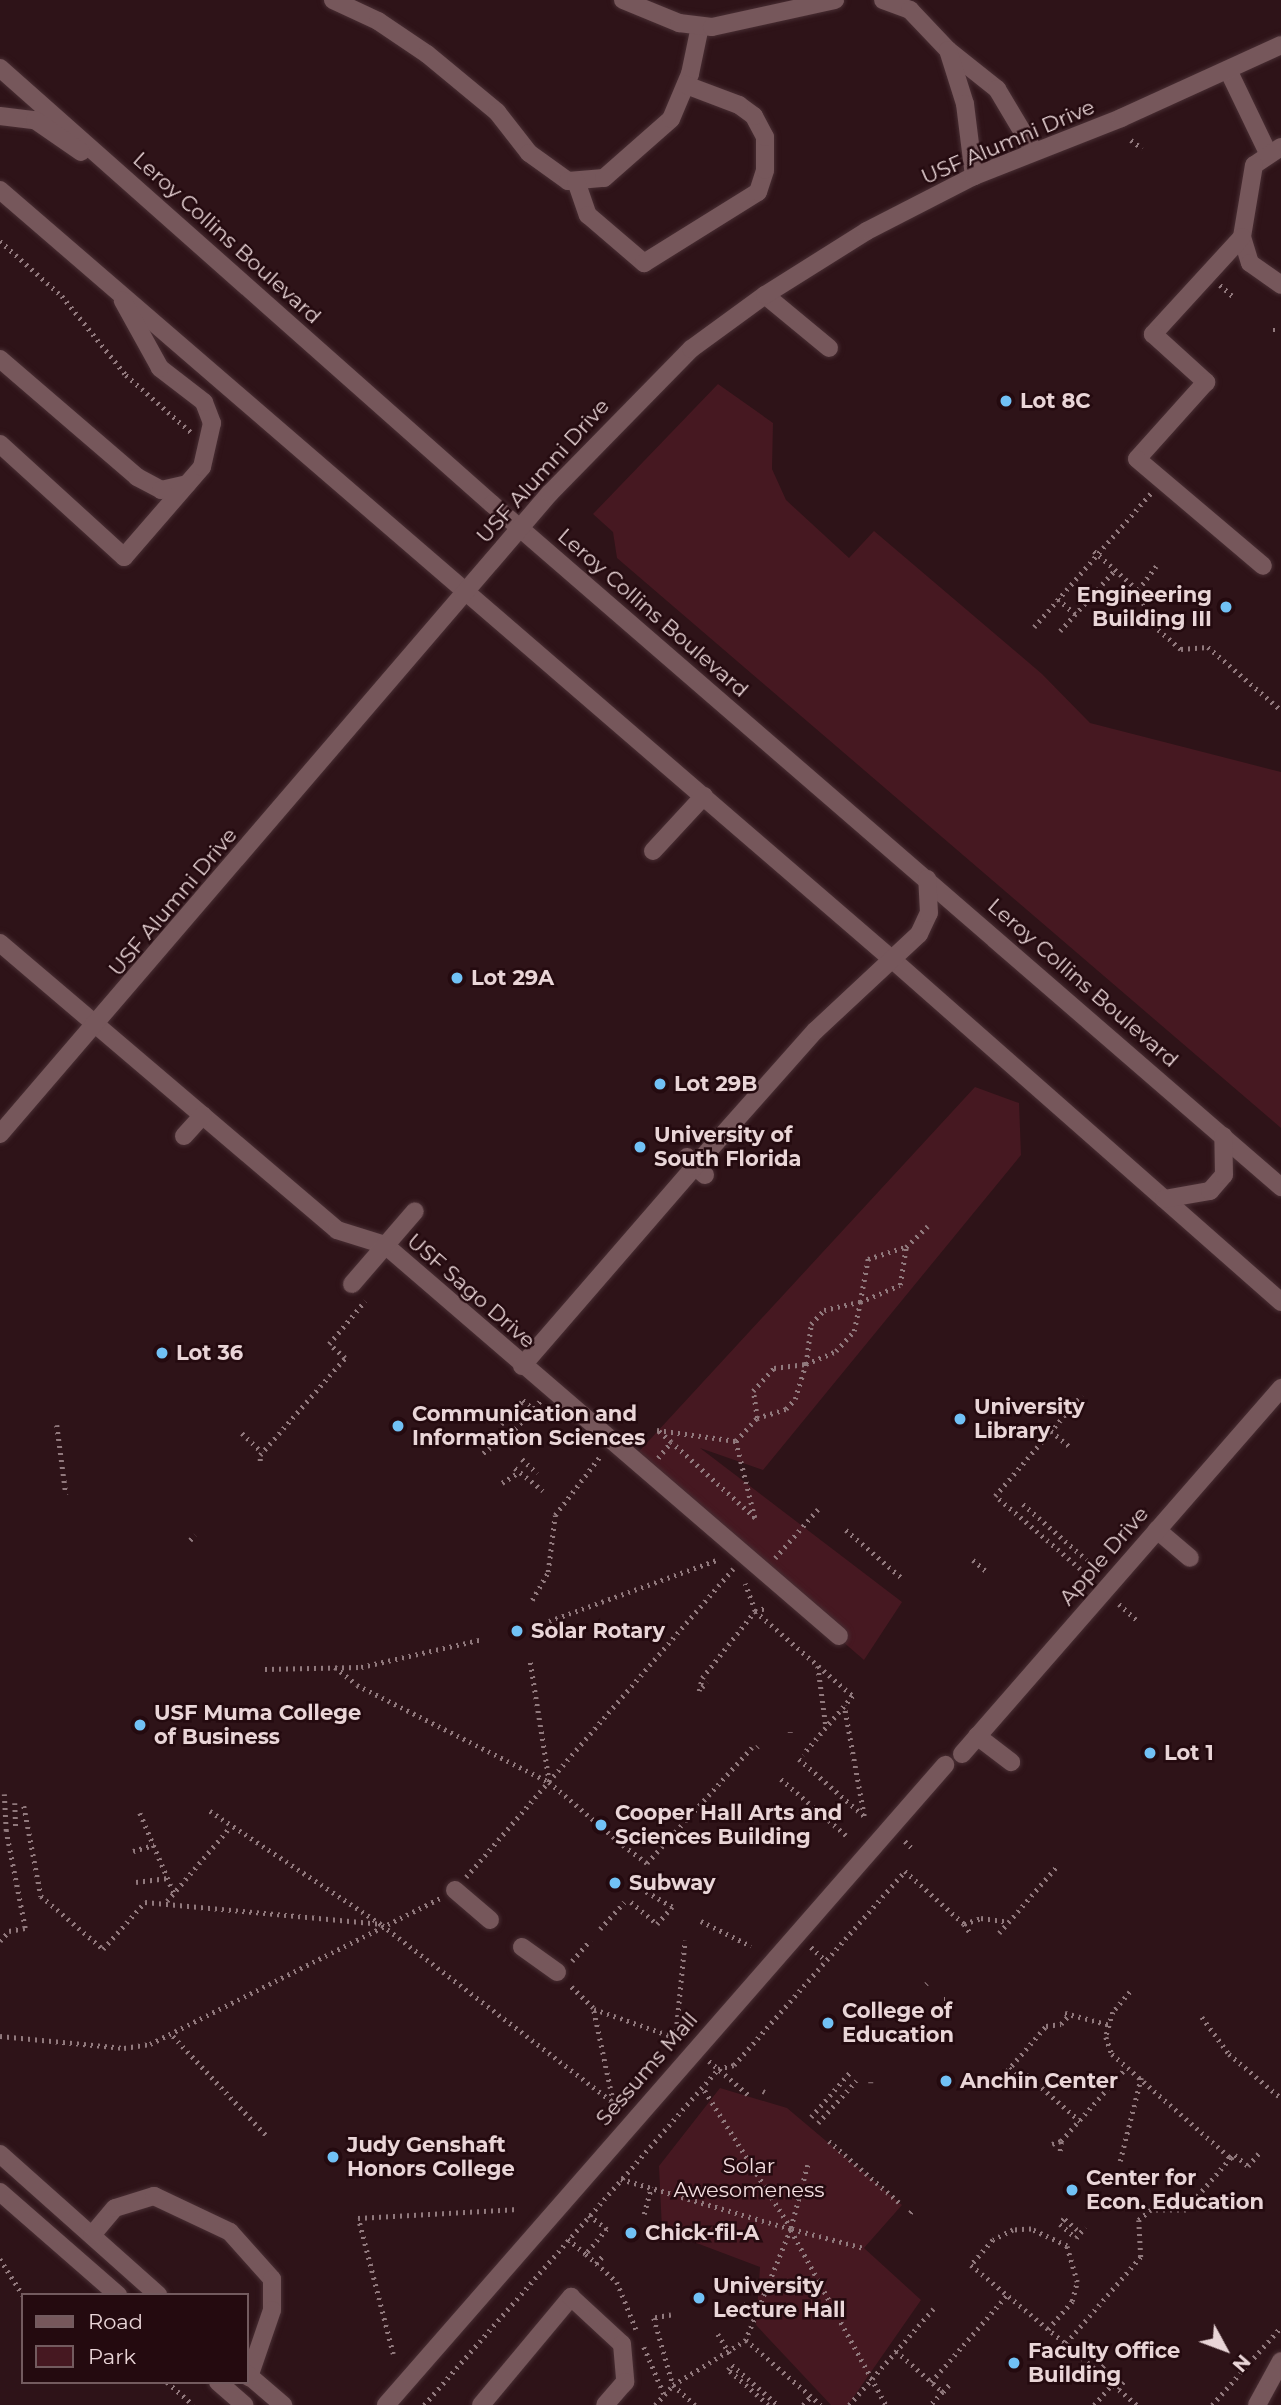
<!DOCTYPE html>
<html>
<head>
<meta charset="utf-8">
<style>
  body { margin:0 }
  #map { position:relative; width:1281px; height:2405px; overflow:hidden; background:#2e1318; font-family:Montserrat,sans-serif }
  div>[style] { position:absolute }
  .green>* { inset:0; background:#461821 }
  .path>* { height:4.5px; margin-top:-2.25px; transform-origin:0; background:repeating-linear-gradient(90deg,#91797d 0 2px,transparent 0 7px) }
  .roads { filter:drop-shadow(0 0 2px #482e33) drop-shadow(0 0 2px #482e33) }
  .minor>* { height:18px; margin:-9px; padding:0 9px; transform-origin:9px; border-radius:9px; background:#76575b }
  .dots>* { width:19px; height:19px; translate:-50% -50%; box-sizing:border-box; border:4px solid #240a0f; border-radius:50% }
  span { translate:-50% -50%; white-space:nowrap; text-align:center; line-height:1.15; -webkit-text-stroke:5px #240a0f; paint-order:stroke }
  .street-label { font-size:21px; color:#e9d5d7 }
  .poi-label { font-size:21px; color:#e9d5d7; font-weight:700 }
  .left { translate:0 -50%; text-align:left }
  .right { translate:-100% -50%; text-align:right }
  .park-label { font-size:21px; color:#f3dddf }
  .legend { position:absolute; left:21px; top:2293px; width:228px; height:91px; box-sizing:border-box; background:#240a0f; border:2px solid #735b5f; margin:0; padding:9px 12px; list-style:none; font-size:21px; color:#e9d5d7 }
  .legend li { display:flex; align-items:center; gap:14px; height:35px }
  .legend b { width:35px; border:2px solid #735b5f }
  .north { position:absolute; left:1190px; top:2314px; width:70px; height:70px; -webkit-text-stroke:5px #240a0f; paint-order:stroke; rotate:131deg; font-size:19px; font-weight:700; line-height:28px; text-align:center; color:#e9d5d7 }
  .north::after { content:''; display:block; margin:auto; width:24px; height:32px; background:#e9d5d7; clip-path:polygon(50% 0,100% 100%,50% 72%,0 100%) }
</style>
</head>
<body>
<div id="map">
  <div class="green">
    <i style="clip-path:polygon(718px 384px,773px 423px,772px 469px,786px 500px,849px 558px,874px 531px,1042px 674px,1090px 723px,1281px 772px,1281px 1128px,617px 558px,613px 532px,593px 514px)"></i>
    <i style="clip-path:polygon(975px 1087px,1019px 1103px,1021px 1155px,763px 1470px,700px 1448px,902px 1602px,864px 1660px,632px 1459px)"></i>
    <i style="clip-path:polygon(720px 2088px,787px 2108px,902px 2205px,864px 2248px,921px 2300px,848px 2405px,831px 2405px,756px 2325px,760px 2267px,662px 2230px,659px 2166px)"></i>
  </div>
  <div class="path">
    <i style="left:1131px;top:140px;width:14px;rotate:36deg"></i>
    <i style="left:0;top:241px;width:83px;rotate:41.6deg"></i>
    <i style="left:62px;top:296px;width:102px;rotate:51deg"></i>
    <i style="left:126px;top:375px;width:88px;rotate:41.3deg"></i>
    <i style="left:1220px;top:285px;width:20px;rotate:41deg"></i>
    <i style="left:1273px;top:330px;width:4px"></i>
    <i style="left:1094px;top:551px;width:59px;rotate:41.6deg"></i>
    <i style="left:1138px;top:590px;width:38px;rotate:67deg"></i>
    <i style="left:1153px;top:625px;width:37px;rotate:41deg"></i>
    <i style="left:1181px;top:649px;width:27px;rotate:-4deg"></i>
    <i style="left:1208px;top:647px;width:96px;rotate:40.8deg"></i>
    <i style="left:1138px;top:590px;width:30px;rotate:-53deg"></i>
    <i style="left:1058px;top:599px;width:23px;rotate:41deg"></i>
    <i style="left:1034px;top:627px;width:178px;rotate:-48.9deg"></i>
    <i style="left:1060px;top:631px;width:82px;rotate:-48deg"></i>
    <i style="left:757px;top:1418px;width:27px;rotate:-98deg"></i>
    <i style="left:753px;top:1391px;width:31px;rotate:-48deg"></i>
    <i style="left:774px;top:1368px;width:32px;rotate:-7deg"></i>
    <i style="left:806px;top:1364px;width:40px;rotate:-82.9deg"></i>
    <i style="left:811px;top:1324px;width:19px;rotate:-47deg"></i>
    <i style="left:824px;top:1310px;width:37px;rotate:-13deg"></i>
    <i style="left:860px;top:1302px;width:44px;rotate:-79.5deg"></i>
    <i style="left:868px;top:1259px;width:40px;rotate:-18deg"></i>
    <i style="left:501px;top:1424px;width:33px;rotate:-47deg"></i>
    <i style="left:523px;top:1400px;width:13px;rotate:42deg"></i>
    <i style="left:57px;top:1425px;width:70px;rotate:82.6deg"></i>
    <i style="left:515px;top:1429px;width:38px;rotate:-48deg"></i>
    <i style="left:657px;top:1430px;width:80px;rotate:7.9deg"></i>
    <i style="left:736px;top:1441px;width:79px;rotate:76.1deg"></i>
    <i style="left:755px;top:1518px;width:113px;rotate:-137.9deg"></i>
    <i style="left:671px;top:1442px;width:18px;rotate:-139deg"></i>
    <i style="left:1051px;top:1431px;width:26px;rotate:40deg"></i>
    <i style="left:242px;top:1433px;width:28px;rotate:44deg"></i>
    <i style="left:736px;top:1441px;width:31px;rotate:-48deg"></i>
    <i style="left:757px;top:1418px;width:30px;rotate:-17deg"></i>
    <i style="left:786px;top:1409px;width:13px;rotate:-48deg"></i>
    <i style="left:795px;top:1399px;width:37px;rotate:-73deg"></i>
    <i style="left:806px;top:1364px;width:33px;rotate:-23deg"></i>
    <i style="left:836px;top:1351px;width:27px;rotate:-48deg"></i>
    <i style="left:854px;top:1331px;width:30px;rotate:-78deg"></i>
    <i style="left:860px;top:1302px;width:43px;rotate:-23deg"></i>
    <i style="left:900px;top:1285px;width:38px;rotate:-81deg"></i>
    <i style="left:906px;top:1247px;width:30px;rotate:-44deg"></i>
    <i style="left:483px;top:1453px;width:9px;rotate:-36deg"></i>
    <i style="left:658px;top:1458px;width:21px;rotate:-51deg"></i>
    <i style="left:522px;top:1459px;width:21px;rotate:43deg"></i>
    <i style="left:260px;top:1461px;width:6px;rotate:-90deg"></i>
    <i style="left:260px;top:1455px;width:129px;rotate:-48.8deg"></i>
    <i style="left:345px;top:1358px;width:21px;rotate:-139deg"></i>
    <i style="left:329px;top:1344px;width:56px;rotate:-50.1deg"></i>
    <i style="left:515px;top:1468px;width:36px;rotate:39deg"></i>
    <i style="left:502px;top:1483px;width:20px;rotate:-33deg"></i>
    <i style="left:1023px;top:1504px;width:85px;rotate:41.2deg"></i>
    <i style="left:846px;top:1530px;width:74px;rotate:40.6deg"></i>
    <i style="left:190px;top:1540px;width:7px;rotate:-45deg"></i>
    <i style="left:775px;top:1558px;width:65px;rotate:-48.7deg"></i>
    <i style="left:973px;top:1560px;width:17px;rotate:40deg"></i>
    <i style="left:1080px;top:1569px;width:112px;rotate:-139.3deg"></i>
    <i style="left:995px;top:1496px;width:133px;rotate:-49.3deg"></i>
    <i style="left:532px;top:1600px;width:32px;rotate:-60deg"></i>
    <i style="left:548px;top:1572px;width:57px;rotate:-83deg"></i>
    <i style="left:555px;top:1515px;width:76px;rotate:-52.5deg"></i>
    <i style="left:1119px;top:1604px;width:24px;rotate:42deg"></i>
    <i style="left:755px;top:1611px;width:130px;rotate:40.9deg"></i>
    <i style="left:853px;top:1696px;width:77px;rotate:130.3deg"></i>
    <i style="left:755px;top:1611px;width:11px;rotate:-15deg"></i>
    <i style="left:549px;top:1621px;width:181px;rotate:-20deg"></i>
    <i style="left:818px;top:1666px;width:61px;rotate:82.4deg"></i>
    <i style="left:335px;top:1667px;width:28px;rotate:39deg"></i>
    <i style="left:357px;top:1685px;width:215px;rotate:26.8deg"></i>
    <i style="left:549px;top:1782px;width:121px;rotate:-99deg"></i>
    <i style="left:265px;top:1669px;width:96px;rotate:-1.2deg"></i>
    <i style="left:361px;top:1667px;width:125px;rotate:-12.9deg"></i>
    <i style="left:702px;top:1687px;width:7px;rotate:-45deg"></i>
    <i style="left:699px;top:1691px;width:13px;rotate:-77deg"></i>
    <i style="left:702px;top:1678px;width:85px;rotate:-51.7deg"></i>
    <i style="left:755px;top:1611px;width:29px;rotate:-110deg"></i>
    <i style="left:790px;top:1733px;width:1px;rotate:-90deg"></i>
    <i style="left:757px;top:1747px;width:1px;rotate:-45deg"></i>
    <i style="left:799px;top:1759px;width:86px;rotate:41.2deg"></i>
    <i style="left:864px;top:1816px;width:112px;rotate:-100.3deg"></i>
    <i style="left:781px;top:1779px;width:87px;rotate:40.8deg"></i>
    <i style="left:549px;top:1782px;width:97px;rotate:40.4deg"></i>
    <i style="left:15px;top:1803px;width:25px;rotate:88deg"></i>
    <i style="left:24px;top:1806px;width:92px;rotate:79.3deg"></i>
    <i style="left:41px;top:1896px;width:82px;rotate:40.5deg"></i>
    <i style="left:103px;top:1949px;width:63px;rotate:-48.2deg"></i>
    <i style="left:145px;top:1902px;width:238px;rotate:5.3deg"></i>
    <i style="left:210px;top:1811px;width:206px;rotate:33.5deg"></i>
    <i style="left:382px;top:1925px;width:291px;rotate:37.5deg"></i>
    <i style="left:613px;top:2102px;width:96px;rotate:-102deg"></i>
    <i style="left:593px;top:2008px;width:32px;rotate:-136deg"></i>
    <i style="left:140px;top:1813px;width:87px;rotate:67deg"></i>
    <i style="left:905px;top:1841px;width:10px;rotate:45deg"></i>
    <i style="left:623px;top:1845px;width:30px;rotate:37deg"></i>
    <i style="left:647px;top:1863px;width:156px;rotate:-47.8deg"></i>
    <i style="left:133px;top:1851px;width:22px;rotate:-16deg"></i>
    <i style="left:466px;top:1877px;width:408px;rotate:-49.1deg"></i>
    <i style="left:644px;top:1881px;width:6px;rotate:-45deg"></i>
    <i style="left:136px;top:1882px;width:32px;rotate:-7deg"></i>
    <i style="left:631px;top:1884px;width:3px;rotate:45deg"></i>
    <i style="left:167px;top:1901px;width:97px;rotate:-49.6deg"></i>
    <i style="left:631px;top:1902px;width:34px;rotate:40deg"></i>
    <i style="left:657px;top:1924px;width:23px;rotate:-49deg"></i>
    <i style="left:672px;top:1907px;width:34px;rotate:-150deg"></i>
    <i style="left:701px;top:1921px;width:56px;rotate:26.6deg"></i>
    <i style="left:964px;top:1924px;width:12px;rotate:55deg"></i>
    <i style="left:600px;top:1929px;width:36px;rotate:-48deg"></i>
    <i style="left:999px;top:1933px;width:90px;rotate:-49.1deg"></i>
    <i style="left:0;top:1941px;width:13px;rotate:-48deg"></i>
    <i style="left:9px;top:1931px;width:16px;rotate:-11deg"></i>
    <i style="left:25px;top:1928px;width:99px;rotate:-101.1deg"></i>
    <i style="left:6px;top:1831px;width:37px;rotate:-93deg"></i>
    <i style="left:811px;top:1947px;width:19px;rotate:43deg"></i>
    <i style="left:572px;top:1961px;width:28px;rotate:-49deg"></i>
    <i style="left:926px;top:1984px;width:1px;rotate:-45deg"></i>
    <i style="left:1130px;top:1992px;width:26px;rotate:130deg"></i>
    <i style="left:1113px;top:2012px;width:26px;rotate:106deg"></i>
    <i style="left:1106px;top:2037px;width:18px;rotate:71deg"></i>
    <i style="left:1112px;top:2054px;width:158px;rotate:41.2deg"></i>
    <i style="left:1231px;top:2158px;width:69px;rotate:130.9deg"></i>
    <i style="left:1186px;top:2210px;width:35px;rotate:180deg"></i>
    <i style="left:1151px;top:2210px;width:16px;rotate:140deg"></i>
    <i style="left:1139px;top:2220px;width:37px;rotate:87deg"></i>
    <i style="left:1141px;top:2257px;width:115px;rotate:130.8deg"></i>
    <i style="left:1066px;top:2344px;width:94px;rotate:40.7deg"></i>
    <i style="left:944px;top:1999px;width:1px"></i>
    <i style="left:594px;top:2009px;width:82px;rotate:19.3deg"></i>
    <i style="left:1065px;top:2013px;width:47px;rotate:14.9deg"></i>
    <i style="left:1202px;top:2017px;width:46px;rotate:53.9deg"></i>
    <i style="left:1229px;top:2054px;width:68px;rotate:40.2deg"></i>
    <i style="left:0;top:2036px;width:125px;rotate:5.5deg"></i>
    <i style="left:124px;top:2048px;width:26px;rotate:-9deg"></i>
    <i style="left:150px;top:2044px;width:325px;rotate:-26.7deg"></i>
    <i style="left:173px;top:2036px;width:136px;rotate:46.8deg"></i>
    <i style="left:682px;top:2037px;width:8px;rotate:-135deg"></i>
    <i style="left:676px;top:2031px;width:91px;rotate:-84.4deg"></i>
    <i style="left:709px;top:2061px;width:55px;rotate:40.6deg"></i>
    <i style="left:1009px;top:2068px;width:18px;rotate:43deg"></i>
    <i style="left:1022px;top:2080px;width:7px;rotate:-56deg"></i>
    <i style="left:1026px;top:2074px;width:72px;rotate:41deg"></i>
    <i style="left:1007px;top:2071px;width:60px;rotate:-49.1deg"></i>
    <i style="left:1046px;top:2026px;width:15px;rotate:-8deg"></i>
    <i style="left:1061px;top:2024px;width:13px;rotate:-48deg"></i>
    <i style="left:871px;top:2082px;width:1px;rotate:90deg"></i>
    <i style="left:763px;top:2091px;width:2px;rotate:27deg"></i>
    <i style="left:811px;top:2117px;width:62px;rotate:-48.9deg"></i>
    <i style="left:818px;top:2123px;width:57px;rotate:-47.9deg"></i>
    <i style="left:829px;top:2141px;width:97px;rotate:41.2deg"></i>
    <i style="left:1052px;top:2144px;width:9px;rotate:-18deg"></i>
    <i style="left:1061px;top:2141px;width:96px;rotate:-48.4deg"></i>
    <i style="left:1060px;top:2151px;width:10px;rotate:-84deg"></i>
    <i style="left:1231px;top:2158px;width:5px;rotate:-37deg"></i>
    <i style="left:1235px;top:2155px;width:17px;rotate:40deg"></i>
    <i style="left:1248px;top:2166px;width:17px;rotate:-50deg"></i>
    <i style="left:1120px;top:2161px;width:86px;rotate:-75.8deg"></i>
    <i style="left:808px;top:2165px;width:66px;rotate:104.9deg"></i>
    <i style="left:791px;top:2229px;width:120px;rotate:112.1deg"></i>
    <i style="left:746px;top:2340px;width:99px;rotate:40.9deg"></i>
    <i style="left:621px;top:2179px;width:177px;rotate:16.4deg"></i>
    <i style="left:791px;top:2229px;width:168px;rotate:-122.1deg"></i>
    <i style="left:910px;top:2213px;width:6px;rotate:-51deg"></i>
    <i style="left:644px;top:2214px;width:28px;rotate:-75deg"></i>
    <i style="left:589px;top:2215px;width:23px;rotate:38deg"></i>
    <i style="left:607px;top:2229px;width:33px;rotate:130deg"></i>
    <i style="left:586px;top:2254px;width:42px;rotate:42.1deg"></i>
    <i style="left:617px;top:2282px;width:51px;rotate:68deg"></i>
    <i style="left:792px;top:2229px;width:74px;rotate:14.8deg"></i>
    <i style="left:791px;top:2230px;width:199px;rotate:61.5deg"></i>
    <i style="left:1077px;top:2230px;width:17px;rotate:-140deg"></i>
    <i style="left:1064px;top:2219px;width:6px;rotate:129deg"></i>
    <i style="left:1060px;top:2224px;width:21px;rotate:41deg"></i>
    <i style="left:1076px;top:2238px;width:14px;rotate:-51deg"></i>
    <i style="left:568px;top:2239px;width:23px;rotate:40deg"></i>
    <i style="left:0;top:2259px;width:43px;rotate:57.4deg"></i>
    <i style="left:596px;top:2264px;width:13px;rotate:-51deg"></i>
    <i style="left:743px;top:2304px;width:19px;rotate:32deg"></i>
    <i style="left:671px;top:2315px;width:17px;rotate:170deg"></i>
    <i style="left:654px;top:2318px;width:70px;rotate:74.2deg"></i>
    <i style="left:673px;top:2385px;width:30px;rotate:42deg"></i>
    <i style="left:1048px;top:2329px;width:37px;rotate:-49deg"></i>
    <i style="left:1072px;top:2301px;width:20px;rotate:-75deg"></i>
    <i style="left:1077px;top:2282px;width:37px;rotate:-106deg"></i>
    <i style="left:1067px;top:2246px;width:40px;rotate:-155deg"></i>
    <i style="left:1031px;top:2229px;width:18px;rotate:177deg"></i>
    <i style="left:1013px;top:2230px;width:22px;rotate:153deg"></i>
    <i style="left:993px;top:2240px;width:33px;rotate:131deg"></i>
    <i style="left:971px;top:2265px;width:124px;rotate:39.7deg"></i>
    <i style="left:718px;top:2334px;width:23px;rotate:59deg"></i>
    <i style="left:644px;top:2347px;width:51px;rotate:66.9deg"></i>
    <i style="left:896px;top:2351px;width:62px;rotate:41.1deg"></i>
    <i style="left:943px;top:2392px;width:18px;rotate:133deg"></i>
    <i style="left:393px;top:2354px;width:140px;rotate:-104.4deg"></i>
    <i style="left:358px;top:2218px;width:161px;rotate:-3.2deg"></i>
    <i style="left:1098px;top:2372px;width:9px;rotate:-49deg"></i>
    <i style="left:167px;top:2382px;width:35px;rotate:41deg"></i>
    <i style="left:931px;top:2382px;width:118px;rotate:-48.8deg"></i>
    <i style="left:1118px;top:2389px;width:9px;rotate:-54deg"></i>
    <i style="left:943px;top:2392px;width:13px;rotate:-51deg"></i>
    <i style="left:424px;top:2405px;width:446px;rotate:-48.8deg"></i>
    <i style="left:718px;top:2069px;width:16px;rotate:-14deg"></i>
    <i style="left:734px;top:2065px;width:259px;rotate:-48.6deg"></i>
    <i style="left:905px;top:1871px;width:79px;rotate:41.9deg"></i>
    <i style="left:964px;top:1924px;width:18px;rotate:-19deg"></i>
    <i style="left:981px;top:1918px;width:27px;rotate:8deg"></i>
    <i style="left:655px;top:2405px;width:27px;rotate:-48deg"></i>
    <i style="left:673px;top:2385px;width:86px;rotate:-31.7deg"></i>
    <i style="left:768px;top:2405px;width:53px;rotate:-138.8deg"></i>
    <i style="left:728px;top:2370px;width:6px;rotate:-51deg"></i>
    <i style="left:732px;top:2365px;width:61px;rotate:41deg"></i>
    <i style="left:803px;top:2405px;width:12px;rotate:-48deg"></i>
    <i style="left:849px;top:2405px;width:128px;rotate:-48.8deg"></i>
    <i style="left:1094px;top:2405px;width:28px;rotate:-49deg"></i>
    <i style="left:1212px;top:2405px;width:104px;rotate:-48.5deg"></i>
  </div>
  <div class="roads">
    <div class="minor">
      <i style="left:333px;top:0;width:50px;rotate:25deg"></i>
      <i style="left:378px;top:21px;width:59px;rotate:34deg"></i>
      <i style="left:427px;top:54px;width:91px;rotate:39.6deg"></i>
      <i style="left:497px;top:112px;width:52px;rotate:52deg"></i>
      <i style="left:529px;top:153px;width:48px;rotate:35.7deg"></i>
      <i style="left:568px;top:181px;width:36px;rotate:-5deg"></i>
      <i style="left:604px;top:178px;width:89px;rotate:-41.4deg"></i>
      <i style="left:671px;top:119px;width:49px;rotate:-67.1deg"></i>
      <i style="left:690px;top:74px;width:49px;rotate:-78.2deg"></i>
      <i style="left:623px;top:0;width:61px;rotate:22.3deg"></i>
      <i style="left:679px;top:23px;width:33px;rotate:7deg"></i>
      <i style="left:712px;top:27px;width:126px;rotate:-12.4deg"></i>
      <i style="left:883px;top:0;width:29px;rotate:20deg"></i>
      <i style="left:910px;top:10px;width:55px;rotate:46.5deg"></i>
      <i style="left:948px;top:50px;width:63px;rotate:38.5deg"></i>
      <i style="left:997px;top:89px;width:72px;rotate:59.2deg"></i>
      <i style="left:948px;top:50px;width:57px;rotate:72.5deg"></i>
      <i style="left:965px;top:104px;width:73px;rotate:82.9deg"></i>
      <i style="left:0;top:68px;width:657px;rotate:41.55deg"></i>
      <i style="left:492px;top:504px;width:1044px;rotate:40.88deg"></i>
      <i style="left:1229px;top:72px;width:90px;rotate:64.3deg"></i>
      <i style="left:0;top:116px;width:35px;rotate:7deg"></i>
      <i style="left:35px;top:120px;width:56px;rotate:34.8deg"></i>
      <i style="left:1281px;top:147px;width:32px;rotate:146deg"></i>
      <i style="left:1254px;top:165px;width:73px;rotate:99.5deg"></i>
      <i style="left:1242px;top:237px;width:27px;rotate:73deg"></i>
      <i style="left:1250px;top:263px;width:38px;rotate:35deg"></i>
      <i style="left:576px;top:181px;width:36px;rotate:71deg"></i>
      <i style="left:588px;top:215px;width:74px;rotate:40.6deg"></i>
      <i style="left:644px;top:263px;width:134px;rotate:-31.9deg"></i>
      <i style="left:758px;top:192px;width:23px;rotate:-72deg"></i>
      <i style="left:765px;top:170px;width:33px;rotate:-90deg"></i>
      <i style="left:765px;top:137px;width:24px;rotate:-118deg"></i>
      <i style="left:754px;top:116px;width:19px;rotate:-144deg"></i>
      <i style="left:739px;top:105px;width:57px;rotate:-159.3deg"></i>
      <i style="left:0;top:190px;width:1181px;rotate:40.78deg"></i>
      <i style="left:894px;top:961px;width:516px;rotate:41.38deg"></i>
      <i style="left:1242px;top:237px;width:132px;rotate:132.5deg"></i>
      <i style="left:1153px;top:334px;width:72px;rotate:42.2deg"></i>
      <i style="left:1206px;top:382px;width:103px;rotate:131.9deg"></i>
      <i style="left:1137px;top:459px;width:165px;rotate:40.3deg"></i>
      <i style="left:765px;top:295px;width:83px;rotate:39.6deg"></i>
      <i style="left:0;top:359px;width:181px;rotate:40.7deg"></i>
      <i style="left:137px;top:477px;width:27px;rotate:28deg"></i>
      <i style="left:161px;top:490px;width:27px;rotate:-13deg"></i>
      <i style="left:0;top:444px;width:168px;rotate:42.3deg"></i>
      <i style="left:124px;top:557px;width:119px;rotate:-49.1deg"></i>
      <i style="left:202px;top:467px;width:45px;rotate:-77.2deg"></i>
      <i style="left:212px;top:423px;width:22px;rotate:-111deg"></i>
      <i style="left:204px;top:402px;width:56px;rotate:-142.3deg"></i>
      <i style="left:160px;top:368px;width:77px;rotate:-118.9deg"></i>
      <i style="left:653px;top:851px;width:75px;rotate:-47.2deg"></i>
      <i style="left:0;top:943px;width:443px;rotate:40.4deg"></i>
      <i style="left:337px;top:1230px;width:50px;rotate:17.4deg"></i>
      <i style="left:385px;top:1245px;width:599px;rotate:40.74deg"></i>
      <i style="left:0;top:1134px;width:845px;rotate:-49.37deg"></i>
      <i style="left:550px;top:493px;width:202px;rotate:-45.6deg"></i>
      <i style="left:691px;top:349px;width:92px;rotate:-36.1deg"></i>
      <i style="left:765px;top:295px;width:120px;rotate:-32.1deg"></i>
      <i style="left:867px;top:231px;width:120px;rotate:-27.2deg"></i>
      <i style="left:974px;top:176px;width:158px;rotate:-21.5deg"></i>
      <i style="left:1121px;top:118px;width:176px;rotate:-24.5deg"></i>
      <i style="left:184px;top:1136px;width:28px;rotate:-48deg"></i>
      <i style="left:705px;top:1175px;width:13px;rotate:-138deg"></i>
      <i style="left:695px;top:1166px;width:181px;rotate:-48.4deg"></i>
      <i style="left:815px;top:1031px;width:142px;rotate:-43deg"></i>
      <i style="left:919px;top:934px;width:23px;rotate:-65deg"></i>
      <i style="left:929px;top:913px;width:34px;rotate:-93deg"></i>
      <i style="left:1164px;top:1199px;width:47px;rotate:-9.9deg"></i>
      <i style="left:1210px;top:1191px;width:21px;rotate:-49deg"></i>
      <i style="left:1224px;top:1175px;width:39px;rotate:-91deg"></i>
      <i style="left:352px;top:1284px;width:96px;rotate:-49.2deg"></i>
      <i style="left:522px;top:1366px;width:264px;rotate:-49.1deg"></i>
      <i style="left:695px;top:1166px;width:12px;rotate:-132deg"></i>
      <i style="left:1157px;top:1530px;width:43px;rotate:40.3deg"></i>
      <i style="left:977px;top:1736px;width:43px;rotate:37.4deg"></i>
      <i style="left:962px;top:1754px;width:486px;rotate:-48.9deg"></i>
      <i style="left:455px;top:1890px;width:46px;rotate:40.6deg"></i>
      <i style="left:522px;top:1947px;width:43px;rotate:35.5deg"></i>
      <i style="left:0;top:2154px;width:212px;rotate:41.7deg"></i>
      <i style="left:0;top:2192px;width:157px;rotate:41.1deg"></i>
      <i style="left:92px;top:2235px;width:35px;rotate:-50deg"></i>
      <i style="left:115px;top:2208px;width:41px;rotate:-17.1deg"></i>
      <i style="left:154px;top:2196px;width:84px;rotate:25.3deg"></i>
      <i style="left:230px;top:2232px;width:63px;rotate:48.2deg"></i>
      <i style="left:272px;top:2279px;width:31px;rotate:90deg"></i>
      <i style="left:272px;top:2310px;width:71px;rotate:108.9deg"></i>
      <i style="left:247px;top:2374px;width:48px;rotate:40.7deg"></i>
      <i style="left:218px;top:2382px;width:35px;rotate:41deg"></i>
      <i style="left:386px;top:2405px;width:850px;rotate:-48.86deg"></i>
      <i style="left:481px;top:2405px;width:141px;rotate:-50.2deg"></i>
      <i style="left:571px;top:2297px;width:69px;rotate:42.7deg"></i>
      <i style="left:622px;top:2344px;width:38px;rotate:85deg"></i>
      <i style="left:625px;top:2382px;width:30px;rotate:131deg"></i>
      <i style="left:1257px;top:2405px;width:50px;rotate:-61.4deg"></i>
    </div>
  </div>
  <div class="dots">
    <i style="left:1006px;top:401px;background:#71c1f5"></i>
    <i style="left:1226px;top:607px;background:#71c1f5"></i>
    <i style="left:457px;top:978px;background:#71c1f5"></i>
    <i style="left:660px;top:1084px;background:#71c1f5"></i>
    <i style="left:640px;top:1147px;background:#71c1f5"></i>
    <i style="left:162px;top:1353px;background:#71c1f5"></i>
    <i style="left:960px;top:1419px;background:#71c1f5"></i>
    <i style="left:398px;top:1426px;background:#71c1f5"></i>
    <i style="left:517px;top:1631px;background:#71c1f5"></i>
    <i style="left:140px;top:1725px;background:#71c1f5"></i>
    <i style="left:1150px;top:1753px;background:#71c1f5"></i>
    <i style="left:601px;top:1825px;background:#71c1f5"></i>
    <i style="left:615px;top:1883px;background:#71c1f5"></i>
    <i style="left:828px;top:2023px;background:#71c1f5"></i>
    <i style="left:946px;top:2081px;background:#71c1f5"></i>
    <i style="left:333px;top:2157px;background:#71c1f5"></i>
    <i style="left:1072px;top:2190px;background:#71c1f5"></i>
    <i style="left:631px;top:2233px;background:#71c1f5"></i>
    <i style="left:699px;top:2298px;background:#71c1f5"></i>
    <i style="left:1014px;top:2363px;background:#71c1f5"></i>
  </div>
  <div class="street-label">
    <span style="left:1008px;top:142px;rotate:-23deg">USF Alumni Drive</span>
    <span style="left:227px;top:238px;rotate:42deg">Leroy Collins Boulevard</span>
    <span style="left:543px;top:471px;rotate:-48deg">USF Alumni Drive</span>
    <span style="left:653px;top:613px;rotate:41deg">Leroy Collins Boulevard</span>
    <span style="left:173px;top:902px;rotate:-50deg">USF Alumni Drive</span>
    <span style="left:1083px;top:983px;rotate:41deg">Leroy Collins Boulevard</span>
    <span style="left:471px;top:1291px;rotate:41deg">USF Sago Drive</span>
    <span style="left:1104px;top:1556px;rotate:-49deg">Apple Drive</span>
    <span style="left:647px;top:2069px;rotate:-49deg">Sessums Mall</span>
  </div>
  <div class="poi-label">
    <span class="left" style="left:1020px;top:401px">Lot 8C</span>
    <span class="right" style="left:1212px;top:607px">Engineering<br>Building III</span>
    <span class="left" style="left:471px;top:978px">Lot 29A</span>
    <span class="left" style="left:674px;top:1084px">Lot 29B</span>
    <span class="left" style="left:654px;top:1147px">University of<br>South Florida</span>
    <span class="left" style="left:176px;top:1353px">Lot 36</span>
    <span class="left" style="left:974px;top:1419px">University<br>Library</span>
    <span class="left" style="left:412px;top:1426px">Communication and<br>Information Sciences</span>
    <span class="left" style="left:531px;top:1631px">Solar Rotary</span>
    <span class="left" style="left:154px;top:1725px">USF Muma College<br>of Business</span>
    <span class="left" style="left:1164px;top:1753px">Lot 1</span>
    <span class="left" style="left:615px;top:1825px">Cooper Hall Arts and<br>Sciences Building</span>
    <span class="left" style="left:629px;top:1883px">Subway</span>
    <span class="left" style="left:842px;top:2023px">College of<br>Education</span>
    <span class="left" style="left:960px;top:2081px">Anchin Center</span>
    <span class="left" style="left:347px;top:2157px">Judy Genshaft<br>Honors College</span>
    <span class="left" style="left:1086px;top:2190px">Center for<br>Econ. Education</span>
    <span class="left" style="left:645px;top:2233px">Chick-fil-A</span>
    <span class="left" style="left:713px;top:2298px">University<br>Lecture Hall</span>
    <span class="left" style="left:1028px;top:2363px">Faculty Office<br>Building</span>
  </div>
  <div class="park-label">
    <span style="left:749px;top:2178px">Solar<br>Awesomeness</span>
  </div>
  <ul class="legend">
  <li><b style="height:9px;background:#76575b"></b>Road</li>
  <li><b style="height:19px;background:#461821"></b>Park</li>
  </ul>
  <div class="north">N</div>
</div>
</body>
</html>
